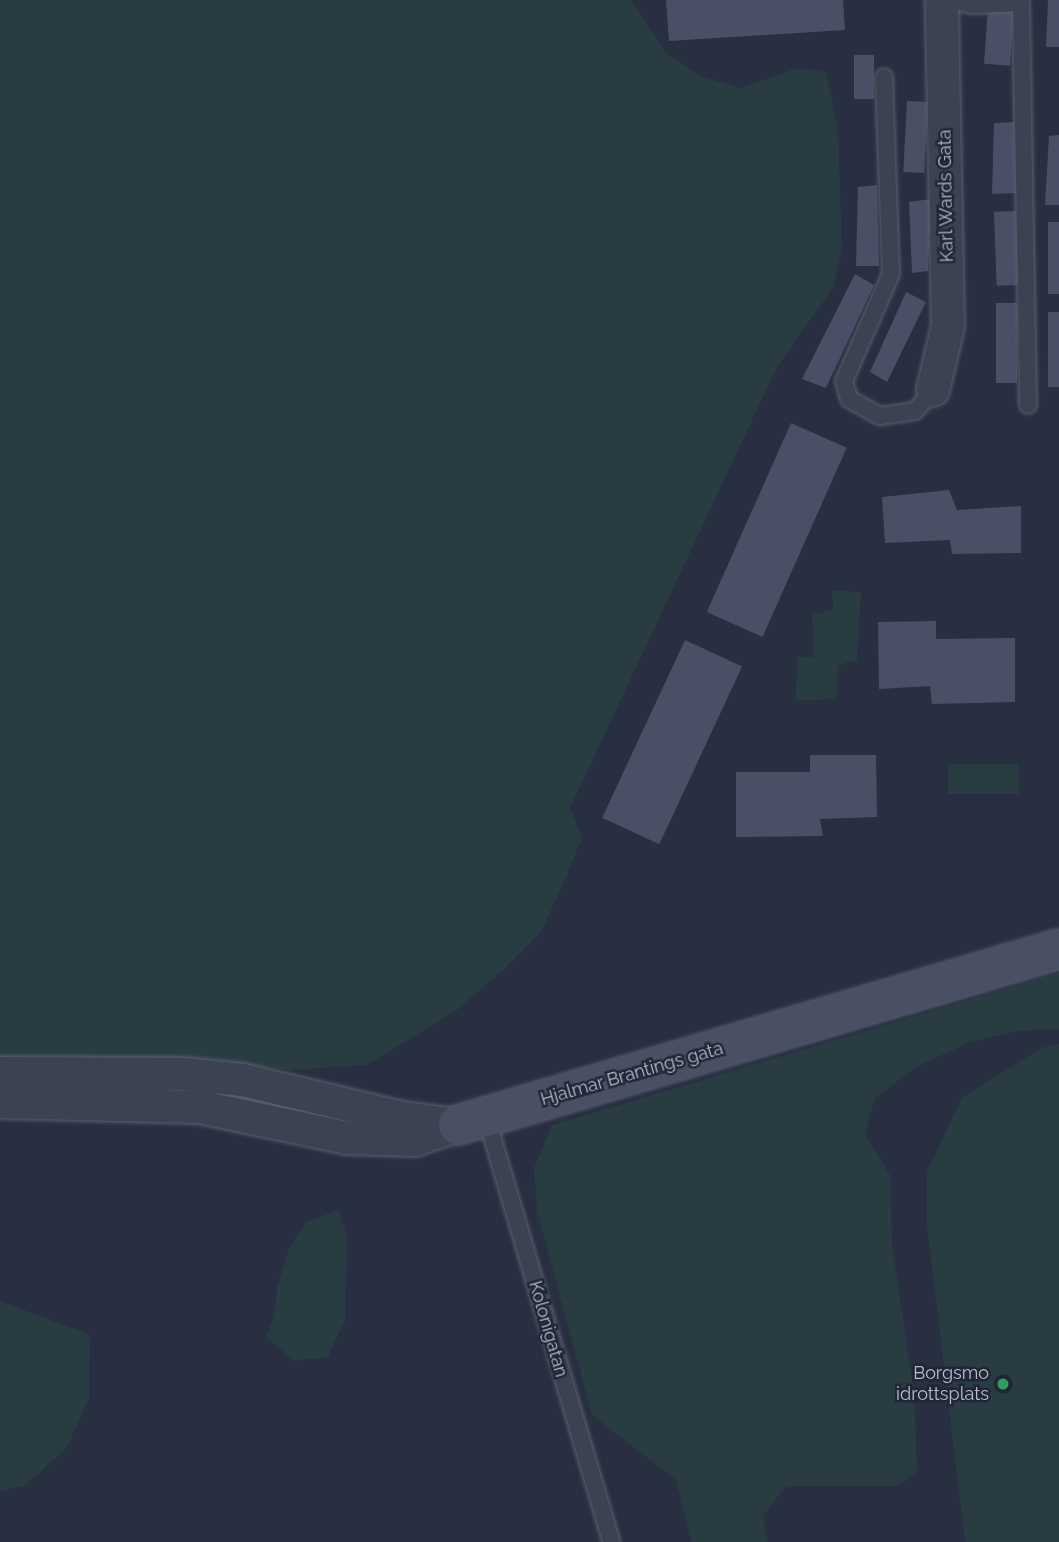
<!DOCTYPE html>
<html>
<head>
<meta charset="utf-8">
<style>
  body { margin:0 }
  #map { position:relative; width:1059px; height:1542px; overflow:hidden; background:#272f41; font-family:Raleway,sans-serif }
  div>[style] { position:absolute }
  .green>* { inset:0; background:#293c42; transform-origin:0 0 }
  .building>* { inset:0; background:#495065; transform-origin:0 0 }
  .roads { filter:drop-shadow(0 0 2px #5a5f6e) drop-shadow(0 0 2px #5a5f6e) }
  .lane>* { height:16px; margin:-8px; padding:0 8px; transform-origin:8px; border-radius:8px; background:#3c4251 }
  .street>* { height:32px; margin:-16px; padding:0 16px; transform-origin:16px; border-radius:16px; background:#3c4251 }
  .secondary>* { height:38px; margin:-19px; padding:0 19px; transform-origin:19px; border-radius:19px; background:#4a5064 }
  .dots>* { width:19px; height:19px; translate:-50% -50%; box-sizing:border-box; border:4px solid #202636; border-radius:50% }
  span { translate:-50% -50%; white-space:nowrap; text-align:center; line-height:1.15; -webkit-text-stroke:5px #202636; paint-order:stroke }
  .street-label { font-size:18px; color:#b9bdcb }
  .poi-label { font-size:18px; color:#b9bdcb }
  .right { translate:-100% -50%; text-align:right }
</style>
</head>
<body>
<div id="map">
  <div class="green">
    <i style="clip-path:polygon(0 0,631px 0,667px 54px,701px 76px,740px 88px,798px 68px,826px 72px,838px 128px,842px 250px,833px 288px,777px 367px,570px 808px,582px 838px,564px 882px,541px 932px,502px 971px,457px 1010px,367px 1065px,290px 1070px,228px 1063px,0 1058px)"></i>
    <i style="clip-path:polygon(832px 590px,861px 592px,857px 660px,838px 665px,837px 699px,795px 701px,798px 656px,814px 658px,812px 615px,833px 609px)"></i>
    <i style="left:948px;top:764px;width:71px;height:30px"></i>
    <i style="clip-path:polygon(1059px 973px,1059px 1029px,1017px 1031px,970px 1042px,918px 1066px,875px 1098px,865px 1134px,891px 1177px,892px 1244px,915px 1400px,917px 1472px,896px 1486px,786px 1486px,763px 1516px,768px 1542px,692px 1542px,676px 1480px,592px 1415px,537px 1211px,534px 1168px,552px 1125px)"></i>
    <i style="clip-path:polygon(1059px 1044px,1059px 1542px,965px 1542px,927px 1225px,927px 1171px,962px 1098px,1041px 1048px)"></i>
    <i style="clip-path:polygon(339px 1210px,347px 1236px,345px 1319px,328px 1357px,294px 1361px,266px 1337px,274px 1316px,277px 1287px,289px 1249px,306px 1222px)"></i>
    <i style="clip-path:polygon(0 1301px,90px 1335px,89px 1398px,67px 1448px,24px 1486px,0 1491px)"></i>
  </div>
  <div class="building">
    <i style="clip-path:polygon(666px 0,843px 0,845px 30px,669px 41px)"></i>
    <i style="clip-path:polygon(1048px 0,1059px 0,1059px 47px,1046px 47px)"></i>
    <i style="left:988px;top:7px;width:26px;height:57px;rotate:4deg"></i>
    <i style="left:854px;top:55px;width:20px;height:44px"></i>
    <i style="left:907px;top:101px;width:21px;height:71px;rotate:3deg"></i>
    <i style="clip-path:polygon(1014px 122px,1016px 193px,992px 194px,994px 123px)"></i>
    <i style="clip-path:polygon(1059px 135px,1059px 205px,1045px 205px,1049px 136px)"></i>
    <i style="clip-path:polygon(877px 185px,879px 266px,856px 266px,858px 187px)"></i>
    <i style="clip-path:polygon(931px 199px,928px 271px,912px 273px,909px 202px)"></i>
    <i style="left:1016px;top:211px;width:74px;height:22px;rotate:88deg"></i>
    <i style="left:1048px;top:222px;width:11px;height:72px"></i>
    <i style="clip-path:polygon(855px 274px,874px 285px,826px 388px,802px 379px)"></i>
    <i style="clip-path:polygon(906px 292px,926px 302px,887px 382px,870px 372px)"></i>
    <i style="left:996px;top:303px;width:21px;height:80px"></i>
    <i style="left:1048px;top:312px;width:11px;height:75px"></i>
    <i style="left:791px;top:423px;width:61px;height:207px;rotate:24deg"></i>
    <i style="clip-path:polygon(949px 490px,957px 510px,1021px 506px,1021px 553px,952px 554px,950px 540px,885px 543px,882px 497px)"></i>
    <i style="clip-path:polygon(936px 621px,936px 639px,1015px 638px,1015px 702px,932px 704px,930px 686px,879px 689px,878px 622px)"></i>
    <i style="left:685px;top:640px;width:63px;height:196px;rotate:25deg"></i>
    <i style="clip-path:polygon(810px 755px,876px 755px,877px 817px,820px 819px,823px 836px,736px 837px,736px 772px,810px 772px)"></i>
  </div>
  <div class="roads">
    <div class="lane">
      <i style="left:953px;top:0;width:20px;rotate:15deg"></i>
      <i style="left:972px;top:5px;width:49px;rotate:-2.3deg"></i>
      <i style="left:1021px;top:3px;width:402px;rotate:89deg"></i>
      <i style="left:884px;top:77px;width:197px;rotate:88deg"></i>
      <i style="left:891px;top:274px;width:117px;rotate:113.7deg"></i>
      <i style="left:844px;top:381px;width:19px;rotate:74deg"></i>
      <i style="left:849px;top:399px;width:35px;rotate:29deg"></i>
      <i style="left:880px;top:416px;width:35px;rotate:-8deg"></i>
      <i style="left:915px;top:411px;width:28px;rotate:-49deg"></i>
      <i style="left:486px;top:1116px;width:444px;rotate:73.6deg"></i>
    </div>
    <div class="street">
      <i style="left:933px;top:390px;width:66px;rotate:-76.8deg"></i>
      <i style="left:948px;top:326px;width:326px;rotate:-91.1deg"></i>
      <i style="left:0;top:1073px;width:184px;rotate:0.3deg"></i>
      <i style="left:184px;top:1074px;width:59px;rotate:5.8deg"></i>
      <i style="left:243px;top:1080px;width:164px;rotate:13.4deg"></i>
      <i style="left:403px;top:1118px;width:45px;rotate:7.6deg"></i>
      <i style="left:0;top:1102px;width:200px;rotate:1.4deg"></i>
      <i style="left:200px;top:1107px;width:150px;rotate:11.9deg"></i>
      <i style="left:347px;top:1138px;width:68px;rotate:1.7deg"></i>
      <i style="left:415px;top:1140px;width:46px;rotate:-19.2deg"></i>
    </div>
    <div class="secondary">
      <i style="left:458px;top:1125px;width:626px;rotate:-16.32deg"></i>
    </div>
  </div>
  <div class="dots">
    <i style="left:1003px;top:1384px;background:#2e9e5b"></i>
  </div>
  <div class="street-label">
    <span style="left:946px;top:196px;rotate:-91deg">Karl Wards Gata</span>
    <span style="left:632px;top:1074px;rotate:-16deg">Hjalmar Brantings gata</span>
    <span style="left:548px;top:1329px;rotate:74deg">Kolonigatan</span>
  </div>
  <div class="poi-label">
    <span class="right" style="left:989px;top:1384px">Borgsmo<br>idrottsplats</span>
  </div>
</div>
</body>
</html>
